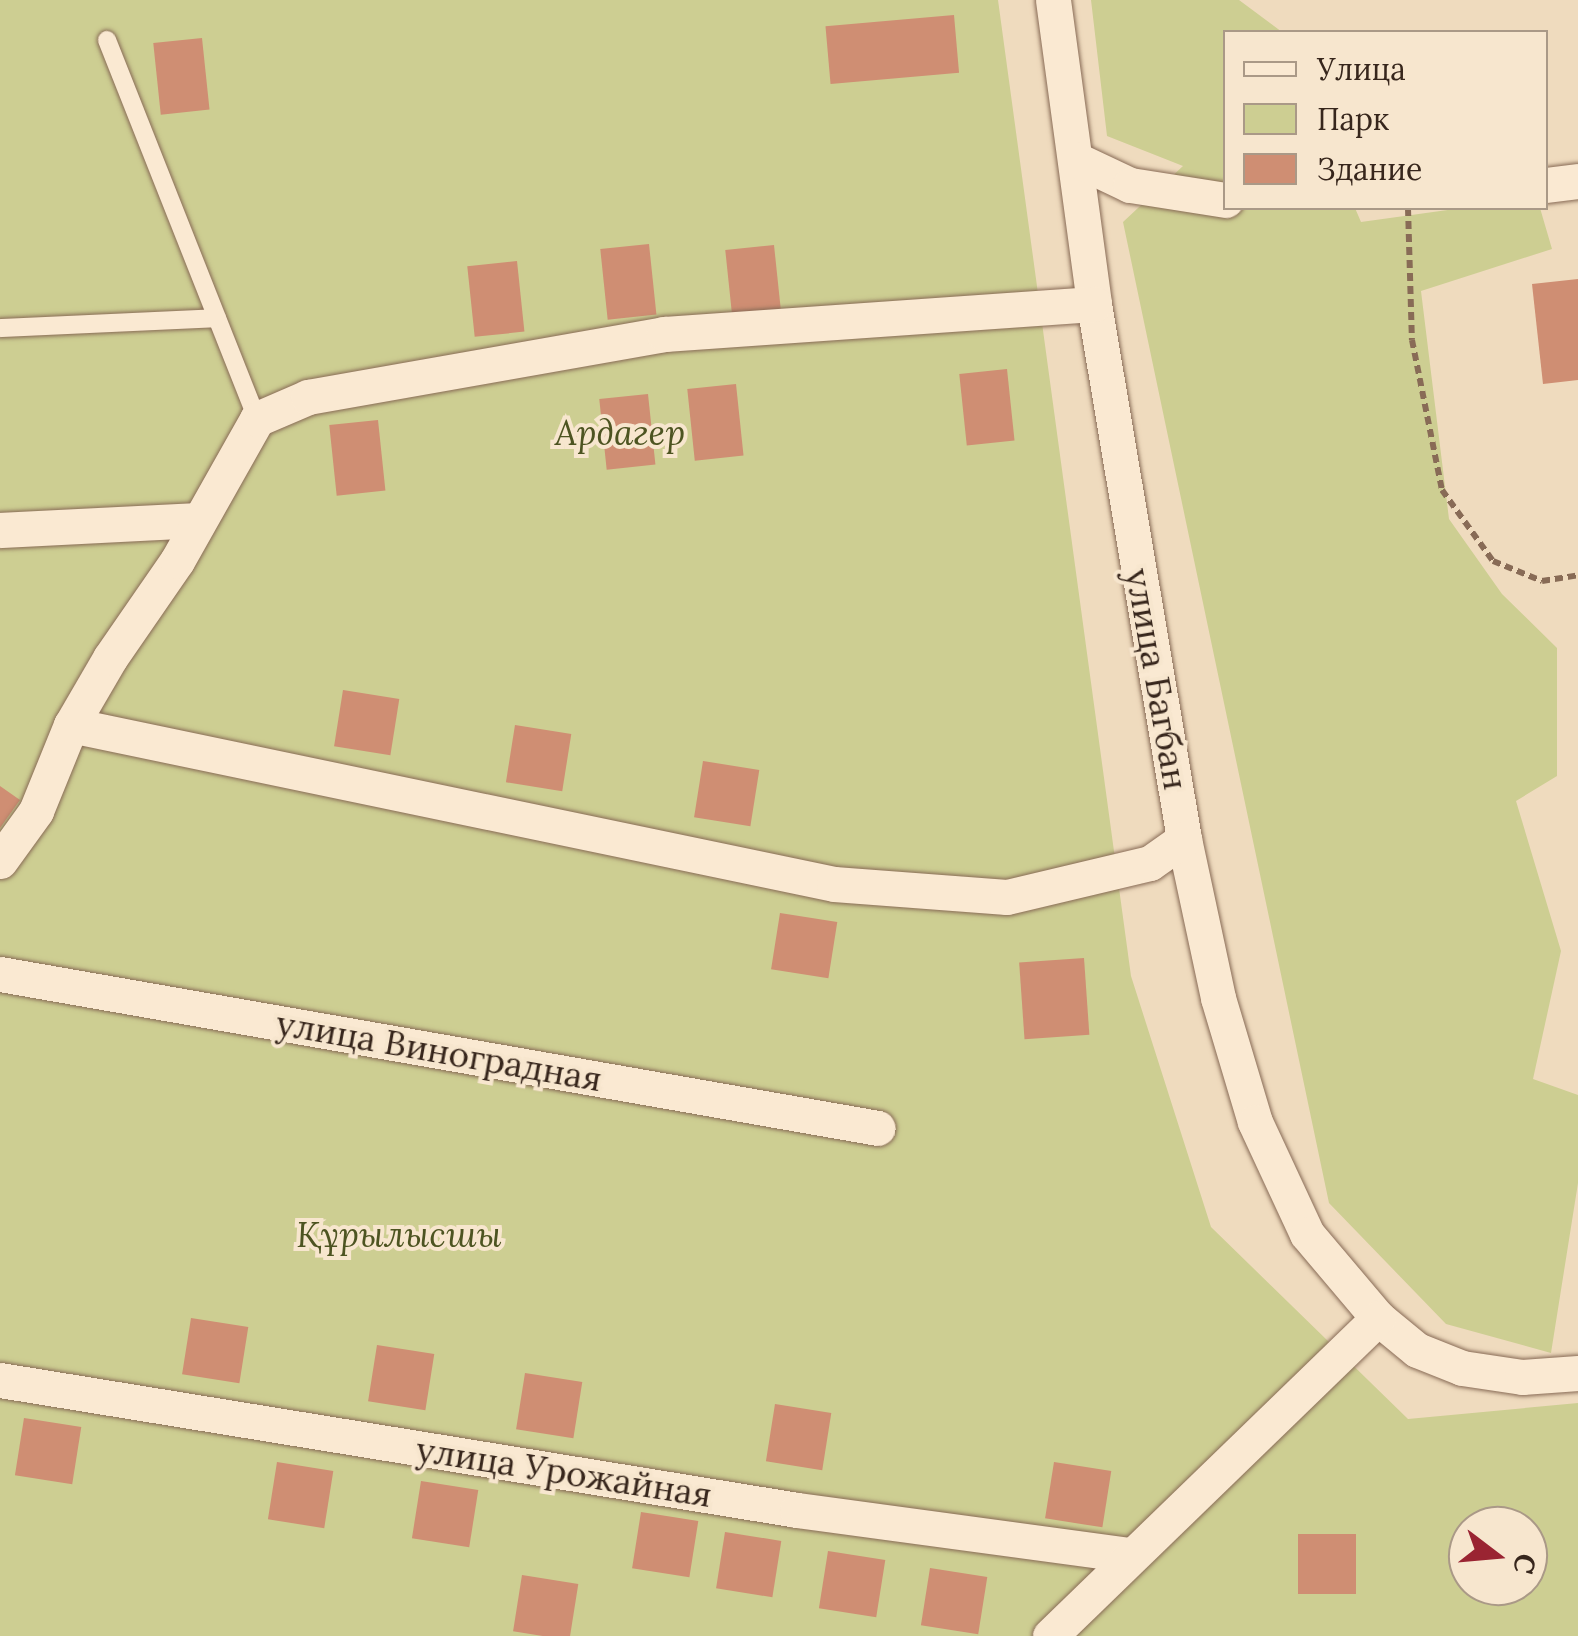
<!DOCTYPE html>
<html>
<head>
<meta charset="utf-8">
<style>
  body { margin:0 }
  #map { position:relative; width:1578px; height:1636px; overflow:hidden; background:#efdbbe; font-family:Lora,serif }
  div>[style] { position:absolute }
  .green>* { inset:0; background:#cdce92 }
  .building>* { inset:0; background:#cf8e73; transform-origin:0 0 }
  .path>* { height:6px; margin-top:-3px; transform-origin:0; background:repeating-linear-gradient(90deg,#886b56 0 8px,transparent 0 13px) }
  .roads { filter:drop-shadow(0 0 2px #886b56) drop-shadow(0 0 2px #886b56) }
  .lane>* { height:18px; margin:-9px; padding:0 9px; transform-origin:9px; border-radius:9px; background:#fae9d2 }
  .street>* { height:35px; margin:-17.5px; padding:0 17.5px; transform-origin:17.5px; border-radius:17.5px; background:#fae9d2 }
  span { translate:-50% -50%; white-space:nowrap; text-align:center; line-height:1.15; -webkit-text-stroke:8px #f7e6ce; paint-order:stroke }
  .park-label { font-size:35px; color:#4d5421; font-style:italic }
  .street-label { font-size:35px; color:#37261c }
  .legend { position:absolute; left:1223px; top:30px; width:325px; height:180px; box-sizing:border-box; background:#f7e6ce; border:2px solid #aa9987; margin:0; padding:12px 18px; list-style:none; font-size:30px; color:#37261c }
  .legend li { display:flex; align-items:center; gap:20px; height:50px }
  .legend b { width:50px; border:2px solid #aa9987 }
  .north { position:absolute; left:1448px; top:1506px; width:100px; height:100px; box-sizing:border-box; background:#f7e6ce; border:2px solid #aa9987; border-radius:50%; rotate:106deg; font-size:28px; font-weight:700; line-height:40px; text-align:center; color:#37261c }
  .north::after { content:''; display:block; margin:auto; width:35px; height:45px; background:#9a2432; clip-path:polygon(50% 0,100% 100%,50% 72%,0 100%) }
</style>
</head>
<body>
<div id="map">
  <div class="green">
    <i style="clip-path:polygon(evenodd,0 0,998px 0,1131px 976px,1211px 1227px,1408px 1419px,1578px 1403px,1578px 1636px,0 1636px,0 0,1468px 1526px,1528px 1526px,1528px 1586px,1468px 1586px,1468px 1526px)"></i>
    <i style="clip-path:polygon(1091px 0,1239px 0,1282px 32px,1226px 32px,1226px 208px,1355px 208px,1361px 222px,1462px 208px,1540px 208px,1552px 249px,1421px 291px,1449px 519px,1502px 594px,1557px 648px,1557px 776px,1516px 801px,1561px 951px,1533px 1079px,1578px 1095px,1578px 1183px,1551px 1353px,1446px 1324px,1329px 1203px,1123px 222px,1183px 166px,1107px 136px)"></i>
  </div>
  <div class="building">
    <i style="left:954px;top:15px;width:58px;height:129px;rotate:85deg"></i>
    <i style="left:202px;top:38px;width:72px;height:49px;rotate:84deg"></i>
    <i style="left:649px;top:244px;width:71px;height:49px;rotate:84deg"></i>
    <i style="left:774px;top:245px;width:72px;height:49px;rotate:84deg"></i>
    <i style="left:517px;top:261px;width:71px;height:50px;rotate:84deg"></i>
    <i style="clip-path:polygon(1578px 279px,1578px 380px,1543px 384px,1532px 284px)"></i>
    <i style="left:1007px;top:369px;width:72px;height:48px;rotate:84deg"></i>
    <i style="left:736px;top:384px;width:72px;height:49px;rotate:84deg"></i>
    <i style="left:648px;top:394px;width:71px;height:49px;rotate:84deg"></i>
    <i style="left:378px;top:420px;width:71px;height:49px;rotate:84deg"></i>
    <i style="left:343px;top:690px;width:57px;height:57px;rotate:9deg"></i>
    <i style="left:515px;top:725px;width:57px;height:58px;rotate:9deg"></i>
    <i style="left:703px;top:761px;width:57px;height:57px;rotate:9deg"></i>
    <i style="clip-path:polygon(0 786px,20px 800px,0 828px)"></i>
    <i style="left:780px;top:913px;width:58px;height:57px;rotate:9deg"></i>
    <i style="left:1084px;top:958px;width:77px;height:65px;rotate:86deg"></i>
    <i style="left:191px;top:1318px;width:58px;height:57px;rotate:9deg"></i>
    <i style="left:377px;top:1345px;width:58px;height:57px;rotate:9deg"></i>
    <i style="left:525px;top:1373px;width:58px;height:57px;rotate:9deg"></i>
    <i style="left:775px;top:1404px;width:57px;height:58px;rotate:9deg"></i>
    <i style="left:24px;top:1418px;width:58px;height:58px;rotate:9deg"></i>
    <i style="left:277px;top:1462px;width:57px;height:58px;rotate:9deg"></i>
    <i style="left:1054px;top:1462px;width:58px;height:57px;rotate:9deg"></i>
    <i style="left:421px;top:1481px;width:58px;height:58px;rotate:9deg"></i>
    <i style="left:641px;top:1512px;width:58px;height:57px;rotate:9deg"></i>
    <i style="left:725px;top:1532px;width:57px;height:57px;rotate:9deg"></i>
    <i style="left:1298px;top:1534px;width:58px;height:60px"></i>
    <i style="left:828px;top:1551px;width:58px;height:58px;rotate:9deg"></i>
    <i style="left:930px;top:1568px;width:58px;height:58px;rotate:9deg"></i>
    <i style="left:522px;top:1575px;width:57px;height:57px;rotate:9deg"></i>
  </div>
  <div class="path">
    <i style="left:1408px;top:208px;width:132px;rotate:88.3deg"></i>
    <i style="left:1412px;top:340px;width:153px;rotate:78.7deg"></i>
    <i style="left:1442px;top:490px;width:87px;rotate:54.3deg"></i>
    <i style="left:1493px;top:561px;width:53px;rotate:22.2deg"></i>
    <i style="left:1542px;top:581px;width:36px;rotate:-9deg"></i>
  </div>
  <div class="roads">
    <div class="lane">
      <i style="left:107px;top:40px;width:408px;rotate:68.4deg"></i>
      <i style="left:0;top:328px;width:217px;rotate:-2.6deg"></i>
    </div>
    <div class="street">
      <i style="left:1053px;top:0;width:307px;rotate:82.3deg"></i>
      <i style="left:1094px;top:304px;width:543px;rotate:80.45deg"></i>
      <i style="left:1184px;top:839px;width:163px;rotate:77.9deg"></i>
      <i style="left:1218px;top:998px;width:129px;rotate:73.4deg"></i>
      <i style="left:1255px;top:1122px;width:123px;rotate:65.1deg"></i>
      <i style="left:1307px;top:1234px;width:110px;rotate:49.8deg"></i>
      <i style="left:1378px;top:1318px;width:50px;rotate:39.4deg"></i>
      <i style="left:1417px;top:1350px;width:48px;rotate:21.8deg"></i>
      <i style="left:1462px;top:1368px;width:61px;rotate:8.5deg"></i>
      <i style="left:1522px;top:1377px;width:56px;rotate:-4.1deg"></i>
      <i style="left:1075px;top:159px;width:61px;rotate:25.3deg"></i>
      <i style="left:1130px;top:185px;width:97px;rotate:8.9deg"></i>
      <i style="left:1546px;top:185px;width:32px;rotate:-7deg"></i>
      <i style="left:0;top:530px;width:196px;rotate:-2.9deg"></i>
      <i style="left:71px;top:725px;width:779px;rotate:11.77deg"></i>
      <i style="left:834px;top:884px;width:173px;rotate:4.3deg"></i>
      <i style="left:1007px;top:897px;width:147px;rotate:-13.4deg"></i>
      <i style="left:1150px;top:863px;width:42px;rotate:-35.2deg"></i>
      <i style="left:0;top:861px;width:62px;rotate:-54.2deg"></i>
      <i style="left:36px;top:811px;width:93px;rotate:-67.9deg"></i>
      <i style="left:71px;top:725px;width:78px;rotate:-59.8deg"></i>
      <i style="left:110px;top:658px;width:118px;rotate:-55.4deg"></i>
      <i style="left:177px;top:561px;width:163px;rotate:-60.6deg"></i>
      <i style="left:257px;top:419px;width:56px;rotate:-23.3deg"></i>
      <i style="left:308px;top:397px;width:362px;rotate:-10deg"></i>
      <i style="left:664px;top:334px;width:431px;rotate:-4deg"></i>
      <i style="left:0;top:974px;width:891px;rotate:9.95deg"></i>
      <i style="left:0;top:1380px;width:808px;rotate:9.26deg"></i>
      <i style="left:797px;top:1510px;width:335px;rotate:7.7deg"></i>
      <i style="left:1050px;top:1636px;width:457px;rotate:-44.1deg"></i>
    </div>
  </div>
  <div class="park-label">
    <span style="left:620px;top:433px">Ардагер</span>
    <span style="left:399px;top:1235px">Құрылысшы</span>
  </div>
  <div class="street-label">
    <span style="left:1157px;top:679px;rotate:80deg">улица Багбан</span>
    <span style="left:439px;top:1051px;rotate:10deg">улица Виноградная</span>
    <span style="left:564px;top:1472px;rotate:9deg">улица Урожайная</span>
  </div>
  <ul class="legend">
  <li><b style="height:12px;background:#fae9d2"></b>Улица</li>
  <li><b style="height:28px;background:#cdce92"></b>Парк</li>
  <li><b style="height:28px;background:#cf8e73"></b>Здание</li>
  </ul>
  <div class="north">С</div>
</div>
</body>
</html>
